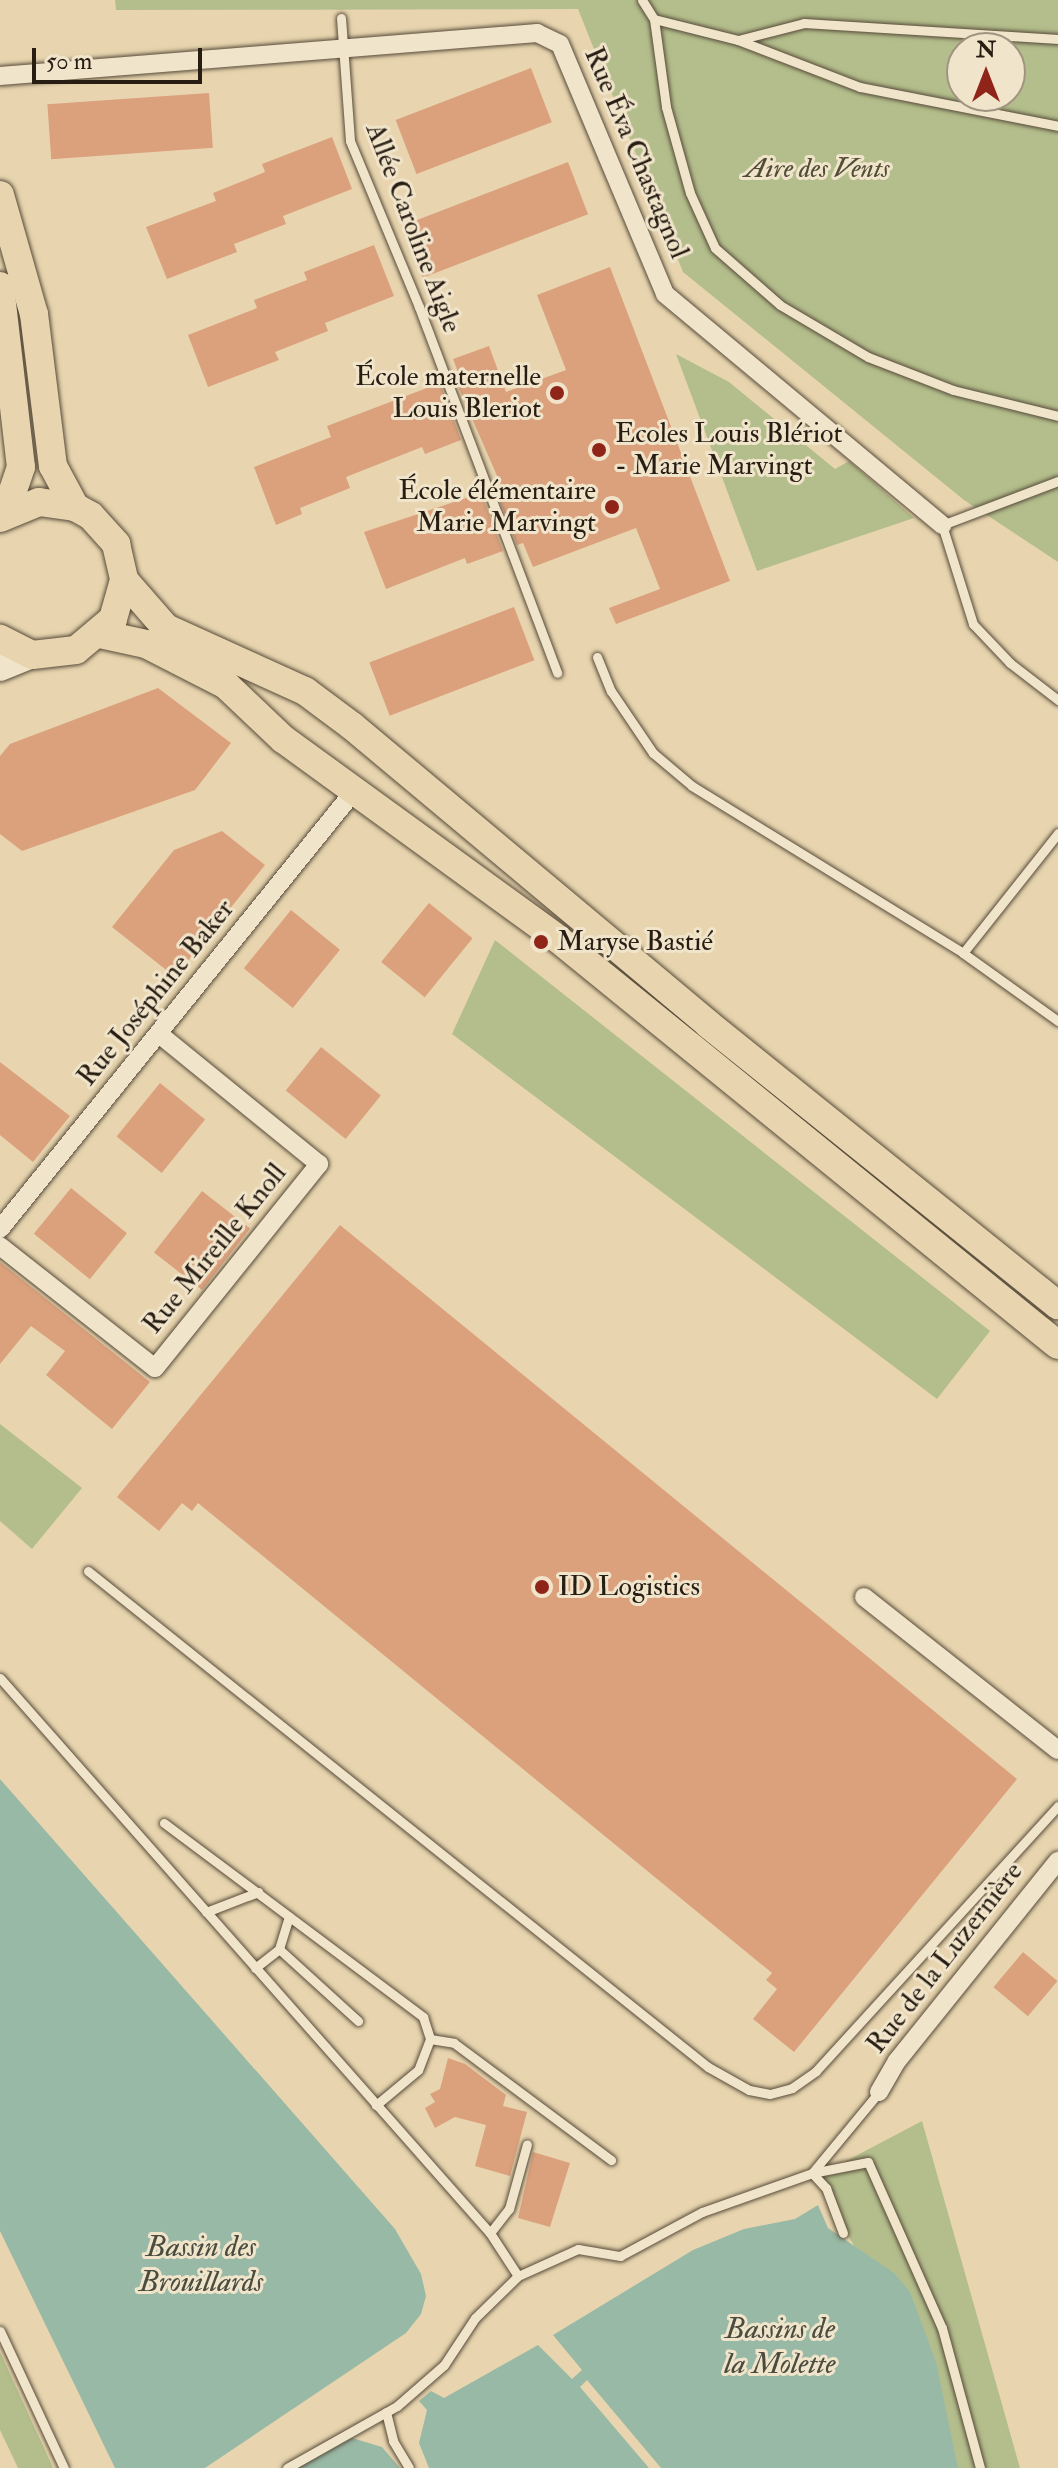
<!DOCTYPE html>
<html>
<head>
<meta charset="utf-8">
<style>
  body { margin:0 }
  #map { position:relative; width:1058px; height:2468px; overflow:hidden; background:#e8d5af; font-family:"IM FELL Double Pica",serif }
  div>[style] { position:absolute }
  .green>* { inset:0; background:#b4be8c }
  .water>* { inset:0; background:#98b9a5 }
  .building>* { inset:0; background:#dba17d; transform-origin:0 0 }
  .roads { filter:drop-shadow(0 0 2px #574b3a) drop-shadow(0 0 2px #574b3a) }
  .service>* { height:9px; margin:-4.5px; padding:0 4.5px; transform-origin:4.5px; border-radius:4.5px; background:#f0e4cb }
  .minor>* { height:18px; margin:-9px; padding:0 9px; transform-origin:9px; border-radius:9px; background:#f0e4cb }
  .secondary>* { height:26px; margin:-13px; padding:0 13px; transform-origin:13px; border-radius:13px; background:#f0e4cb }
  .primary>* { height:28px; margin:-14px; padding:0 14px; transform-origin:14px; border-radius:14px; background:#e8d5af }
  .dots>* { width:22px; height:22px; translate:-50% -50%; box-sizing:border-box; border:4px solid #f0e4cb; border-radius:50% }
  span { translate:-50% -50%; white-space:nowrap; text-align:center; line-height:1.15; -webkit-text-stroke:6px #f0e4cb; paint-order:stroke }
  .street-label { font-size:28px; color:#271d13 }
  .park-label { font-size:28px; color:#514d37; font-style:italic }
  .poi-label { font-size:28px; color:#271d13 }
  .right { translate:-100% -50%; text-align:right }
  .left { translate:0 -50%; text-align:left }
  .water-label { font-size:30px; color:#494c3f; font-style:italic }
  .north { position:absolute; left:946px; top:32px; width:80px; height:80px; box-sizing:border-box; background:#f0e4cb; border:2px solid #a09481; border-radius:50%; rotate:0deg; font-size:22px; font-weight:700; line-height:32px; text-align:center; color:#271d13 }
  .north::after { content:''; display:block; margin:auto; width:28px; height:36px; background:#8f2418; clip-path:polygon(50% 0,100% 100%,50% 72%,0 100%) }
  .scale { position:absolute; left:32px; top:48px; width:170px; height:36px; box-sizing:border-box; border:4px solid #271d13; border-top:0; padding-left:10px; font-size:24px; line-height:28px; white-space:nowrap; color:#271d13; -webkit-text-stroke:6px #f0e4cb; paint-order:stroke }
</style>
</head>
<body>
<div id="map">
  <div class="green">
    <i style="clip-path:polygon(evenodd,115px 0,1058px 0,1058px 562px,964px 500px,683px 272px,578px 9px,116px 10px,115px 0,962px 48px,1010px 48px,1010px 96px,962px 96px,962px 48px)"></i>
    <i style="clip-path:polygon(676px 354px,729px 382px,835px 469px,849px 461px,914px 518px,757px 571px)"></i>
    <i style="clip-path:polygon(495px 940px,990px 1331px,937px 1399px,452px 1034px)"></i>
    <i style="clip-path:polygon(0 1424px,82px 1488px,32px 1549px,0 1521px)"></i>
    <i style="clip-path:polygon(922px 2121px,1020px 2468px,947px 2468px,856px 2249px,814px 2178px)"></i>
    <i style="clip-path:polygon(0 2352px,50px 2461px,53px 2468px,18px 2468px,0 2430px)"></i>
  </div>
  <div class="water">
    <i style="clip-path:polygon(0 1779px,395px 2229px,421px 2274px,426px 2296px,421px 2314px,406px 2333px,205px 2468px,115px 2468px,0 2231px)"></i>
    <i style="clip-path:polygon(818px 2205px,828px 2228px,894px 2273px,910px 2292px,936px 2362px,958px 2468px,661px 2468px,587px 2380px,580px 2387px,649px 2468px,429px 2468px,419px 2443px,427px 2410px,419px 2401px,431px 2391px,444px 2398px,538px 2345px,572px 2379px,582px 2370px,553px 2335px,693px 2250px,744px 2229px,795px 2219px)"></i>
    <i style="clip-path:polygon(349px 2437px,382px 2447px,400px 2468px,297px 2468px)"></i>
  </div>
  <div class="building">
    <i style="left:531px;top:68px;width:58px;height:145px;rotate:69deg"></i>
    <i style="left:209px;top:93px;width:55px;height:162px;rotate:86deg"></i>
    <i style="clip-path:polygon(332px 137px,352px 189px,283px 216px,286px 224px,234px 244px,237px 252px,167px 279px,146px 227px,216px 201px,213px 193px,265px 172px,262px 164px)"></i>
    <i style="left:568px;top:162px;width:56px;height:177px;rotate:69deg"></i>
    <i style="clip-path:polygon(374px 245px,394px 296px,325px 323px,328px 331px,275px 352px,279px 360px,208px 387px,188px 335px,257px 308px,254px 300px,307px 280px,304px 272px)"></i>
    <i style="clip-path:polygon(610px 267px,730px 581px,616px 624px,609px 608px,660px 589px,636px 528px,533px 567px,523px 543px,517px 545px,495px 488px,501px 485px,454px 377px,459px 375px,453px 359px,489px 346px,506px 392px,566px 370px,537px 295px)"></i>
    <i style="clip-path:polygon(440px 383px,461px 440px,425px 454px,422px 447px,346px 477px,350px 488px,300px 508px,302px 514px,276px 525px,254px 467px,331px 437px,327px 426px)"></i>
    <i style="clip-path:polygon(481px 493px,503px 551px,467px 564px,465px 558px,386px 589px,364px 532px)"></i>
    <i style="left:514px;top:607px;width:57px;height:155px;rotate:69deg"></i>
    <i style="clip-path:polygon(158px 688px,231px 743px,195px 790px,22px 851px,0 834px,0 756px,10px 744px)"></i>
    <i style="clip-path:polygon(222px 831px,265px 865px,175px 977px,112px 927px,174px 850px)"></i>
    <i style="left:429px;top:903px;width:56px;height:76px;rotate:39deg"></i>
    <i style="left:291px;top:910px;width:63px;height:75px;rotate:39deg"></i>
    <i style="left:321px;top:1047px;width:77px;height:56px;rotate:39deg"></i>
    <i style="clip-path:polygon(0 1062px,70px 1116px,33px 1162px,0 1135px)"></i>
    <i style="left:160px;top:1083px;width:58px;height:69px;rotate:39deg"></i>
    <i style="left:71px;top:1188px;width:72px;height:59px;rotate:39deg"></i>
    <i style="left:202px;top:1191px;width:61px;height:78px;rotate:38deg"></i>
    <i style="clip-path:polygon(340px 1225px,1017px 1779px,794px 2052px,753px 2019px,777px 1989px,766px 1980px,772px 1973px,198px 1503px,192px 1511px,182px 1503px,159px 1531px,117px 1497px)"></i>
    <i style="clip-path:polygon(0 1262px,150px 1382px,112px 1429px,46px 1375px,65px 1351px,31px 1326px,0 1364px)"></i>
    <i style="left:1023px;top:1952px;width:45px;height:46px;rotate:40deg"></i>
    <i style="clip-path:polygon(448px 2058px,465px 2064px,506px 2095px,503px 2106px,527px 2112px,510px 2176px,475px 2166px,486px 2125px,455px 2117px,435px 2128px,425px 2108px,435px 2102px,430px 2094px,440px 2089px)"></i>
    <i style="clip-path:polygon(533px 2152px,570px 2163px,550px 2227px,518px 2218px)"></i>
  </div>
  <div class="roads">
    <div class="service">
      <i style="left:642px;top:0;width:22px;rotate:58deg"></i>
      <i style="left:654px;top:19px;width:89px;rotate:82.2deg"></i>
      <i style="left:666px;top:107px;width:89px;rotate:74.4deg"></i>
      <i style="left:690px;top:193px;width:60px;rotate:65.6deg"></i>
      <i style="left:715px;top:248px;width:86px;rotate:41.2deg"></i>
      <i style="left:780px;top:305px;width:102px;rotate:30.6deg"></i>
      <i style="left:868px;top:357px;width:91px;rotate:21.2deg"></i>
      <i style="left:953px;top:390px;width:108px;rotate:13.9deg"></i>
      <i style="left:341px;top:18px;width:123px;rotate:85.8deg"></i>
      <i style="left:350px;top:141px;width:180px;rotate:67.4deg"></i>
      <i style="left:419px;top:307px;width:391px;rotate:69.3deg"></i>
      <i style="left:654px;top:19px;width:87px;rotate:14deg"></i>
      <i style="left:738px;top:40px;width:131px;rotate:21.1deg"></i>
      <i style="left:860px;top:87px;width:202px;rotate:11.1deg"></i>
      <i style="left:738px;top:40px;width:68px;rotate:-14.4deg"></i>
      <i style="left:804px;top:23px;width:255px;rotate:3.6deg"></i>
      <i style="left:1058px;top:481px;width:124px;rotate:159.2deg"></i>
      <i style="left:942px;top:525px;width:104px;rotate:72.6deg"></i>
      <i style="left:973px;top:624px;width:54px;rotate:46.5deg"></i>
      <i style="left:1010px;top:663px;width:61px;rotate:37.6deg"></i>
      <i style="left:597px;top:657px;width:37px;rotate:68deg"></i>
      <i style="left:611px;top:691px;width:75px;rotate:55.9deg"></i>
      <i style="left:653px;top:753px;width:51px;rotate:40.2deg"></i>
      <i style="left:692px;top:786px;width:318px;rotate:31.6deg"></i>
      <i style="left:963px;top:953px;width:117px;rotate:35.6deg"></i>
      <i style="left:963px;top:953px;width:153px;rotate:-51.6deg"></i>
      <i style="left:88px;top:1571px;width:794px;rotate:38.66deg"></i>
      <i style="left:708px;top:2067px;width:47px;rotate:29.3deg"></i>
      <i style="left:749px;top:2090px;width:21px;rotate:11deg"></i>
      <i style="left:770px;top:2094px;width:23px;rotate:-15deg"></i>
      <i style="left:792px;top:2088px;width:29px;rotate:-35deg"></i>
      <i style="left:816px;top:2071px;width:359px;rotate:-47.6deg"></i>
      <i style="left:0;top:1678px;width:740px;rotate:48.56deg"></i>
      <i style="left:490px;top:2233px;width:51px;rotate:56.9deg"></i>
      <i style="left:164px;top:1823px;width:324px;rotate:36.8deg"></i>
      <i style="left:423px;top:2017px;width:23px;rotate:72deg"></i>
      <i style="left:430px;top:2039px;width:33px;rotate:111deg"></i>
      <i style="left:418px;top:2070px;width:55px;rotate:140.2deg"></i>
      <i style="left:206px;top:1912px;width:56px;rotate:-21deg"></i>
      <i style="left:279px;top:1949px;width:107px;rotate:42.3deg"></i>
      <i style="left:255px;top:1968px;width:31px;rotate:-38deg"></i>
      <i style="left:279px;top:1949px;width:34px;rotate:-73deg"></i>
      <i style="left:430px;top:2039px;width:24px;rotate:9deg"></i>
      <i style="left:454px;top:2043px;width:196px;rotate:36.7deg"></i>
      <i style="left:812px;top:2173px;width:57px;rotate:-11.1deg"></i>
      <i style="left:868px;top:2162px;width:182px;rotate:66deg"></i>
      <i style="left:942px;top:2328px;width:145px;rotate:74.8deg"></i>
      <i style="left:812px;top:2173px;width:21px;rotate:47deg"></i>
      <i style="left:826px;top:2188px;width:48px;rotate:69.3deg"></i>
      <i style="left:490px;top:2233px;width:31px;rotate:-52deg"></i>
      <i style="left:509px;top:2209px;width:67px;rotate:-74.5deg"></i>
      <i style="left:0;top:2331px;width:151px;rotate:65deg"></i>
      <i style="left:386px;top:2412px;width:30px;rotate:76deg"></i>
      <i style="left:393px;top:2441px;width:31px;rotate:59deg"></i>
      <i style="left:287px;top:2468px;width:126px;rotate:-29.4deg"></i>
      <i style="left:397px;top:2406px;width:62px;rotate:-41.1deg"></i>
      <i style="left:444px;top:2365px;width:56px;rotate:-56.6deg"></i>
      <i style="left:475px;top:2318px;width:60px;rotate:-44.3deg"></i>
      <i style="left:518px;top:2276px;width:66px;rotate:-24.2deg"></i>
      <i style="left:578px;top:2249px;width:43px;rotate:9.5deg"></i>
      <i style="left:620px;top:2256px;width:93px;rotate:-28.2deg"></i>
      <i style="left:702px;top:2212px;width:117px;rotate:-19.5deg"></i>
      <i style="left:812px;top:2173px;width:105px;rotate:-50.4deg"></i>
    </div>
    <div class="minor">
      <i style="left:0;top:76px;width:539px;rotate:-4.58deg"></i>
      <i style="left:537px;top:33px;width:25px;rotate:26deg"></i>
      <i style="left:560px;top:44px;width:271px;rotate:67.2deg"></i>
      <i style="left:665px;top:294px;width:361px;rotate:39.8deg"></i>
      <i style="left:0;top:1229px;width:565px;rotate:-51.04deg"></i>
      <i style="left:0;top:1246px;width:197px;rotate:38.2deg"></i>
      <i style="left:155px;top:1368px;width:262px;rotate:-51.2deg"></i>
      <i style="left:319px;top:1164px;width:205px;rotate:-140.9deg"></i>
      <i style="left:864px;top:1597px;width:247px;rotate:38.3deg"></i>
      <i style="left:879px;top:2092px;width:36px;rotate:-60deg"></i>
      <i style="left:897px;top:2061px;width:257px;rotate:-51.2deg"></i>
    </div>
    <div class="secondary">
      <i style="left:0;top:668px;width:35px;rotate:-22deg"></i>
    </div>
    <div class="primary">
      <i style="left:0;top:195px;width:124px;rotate:74.1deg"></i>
      <i style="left:34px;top:314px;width:153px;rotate:82.9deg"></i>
      <i style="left:53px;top:466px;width:47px;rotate:61.8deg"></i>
      <i style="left:0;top:286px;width:182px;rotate:83.4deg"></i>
      <i style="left:21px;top:467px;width:50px;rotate:108.8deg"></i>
      <i style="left:0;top:518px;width:42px;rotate:-22.3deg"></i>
      <i style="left:39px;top:502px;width:36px;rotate:8deg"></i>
      <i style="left:75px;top:507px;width:18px;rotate:29deg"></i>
      <i style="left:91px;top:516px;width:38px;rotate:48deg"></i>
      <i style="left:116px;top:544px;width:37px;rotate:77deg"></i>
      <i style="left:124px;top:580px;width:41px;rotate:105.8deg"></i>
      <i style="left:113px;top:619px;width:48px;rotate:140deg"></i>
      <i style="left:76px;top:650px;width:44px;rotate:173.5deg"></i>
      <i style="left:32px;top:655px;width:36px;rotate:-153deg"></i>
      <i style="left:124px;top:580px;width:64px;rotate:48.8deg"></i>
      <i style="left:166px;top:628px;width:153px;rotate:24.4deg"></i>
      <i style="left:305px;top:691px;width:59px;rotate:36.7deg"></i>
      <i style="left:352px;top:726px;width:464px;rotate:39.9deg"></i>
      <i style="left:708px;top:1024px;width:449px;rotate:38.8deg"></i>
      <i style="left:100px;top:634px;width:47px;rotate:12.3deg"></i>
      <i style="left:146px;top:644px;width:90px;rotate:27.1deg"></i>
      <i style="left:226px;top:685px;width:79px;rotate:43.5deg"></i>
      <i style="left:283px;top:739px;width:340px;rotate:36deg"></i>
      <i style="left:558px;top:939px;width:644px;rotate:39.08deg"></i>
    </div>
  </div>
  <div class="dots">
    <i style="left:557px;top:393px;background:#8f2418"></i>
    <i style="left:599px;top:450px;background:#8f2418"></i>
    <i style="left:612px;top:507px;background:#8f2418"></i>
    <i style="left:541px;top:942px;background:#8f2418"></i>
    <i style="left:542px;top:1587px;background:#8f2418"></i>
  </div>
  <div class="street-label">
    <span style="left:636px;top:153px;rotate:67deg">Rue Éva Chastagnol</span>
    <span style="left:413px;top:228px;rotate:69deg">Allée Caroline Aigle</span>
    <span style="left:156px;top:993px;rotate:-51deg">Rue Joséphine Baker</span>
    <span style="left:215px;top:1249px;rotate:-51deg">Rue Mireille Knoll</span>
    <span style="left:945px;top:1958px;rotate:-52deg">Rue de la Luzernière</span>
  </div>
  <div class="park-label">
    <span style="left:817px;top:169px">Aire des Vents</span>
  </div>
  <div class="poi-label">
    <span class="right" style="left:541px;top:393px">École maternelle<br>Louis Bleriot</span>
    <span class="left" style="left:615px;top:450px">Ecoles Louis Blériot<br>- Marie Marvingt</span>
    <span class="right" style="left:596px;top:507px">École élémentaire<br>Marie Marvingt</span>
    <span class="left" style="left:557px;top:942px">Maryse Bastié</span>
    <span class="left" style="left:558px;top:1587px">ID Logistics</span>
  </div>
  <div class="water-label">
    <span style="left:201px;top:2264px">Bassin des<br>Brouillards</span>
    <span style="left:780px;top:2346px">Bassins de<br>la Molette</span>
  </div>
  <div class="north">N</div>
  <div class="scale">50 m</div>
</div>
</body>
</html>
